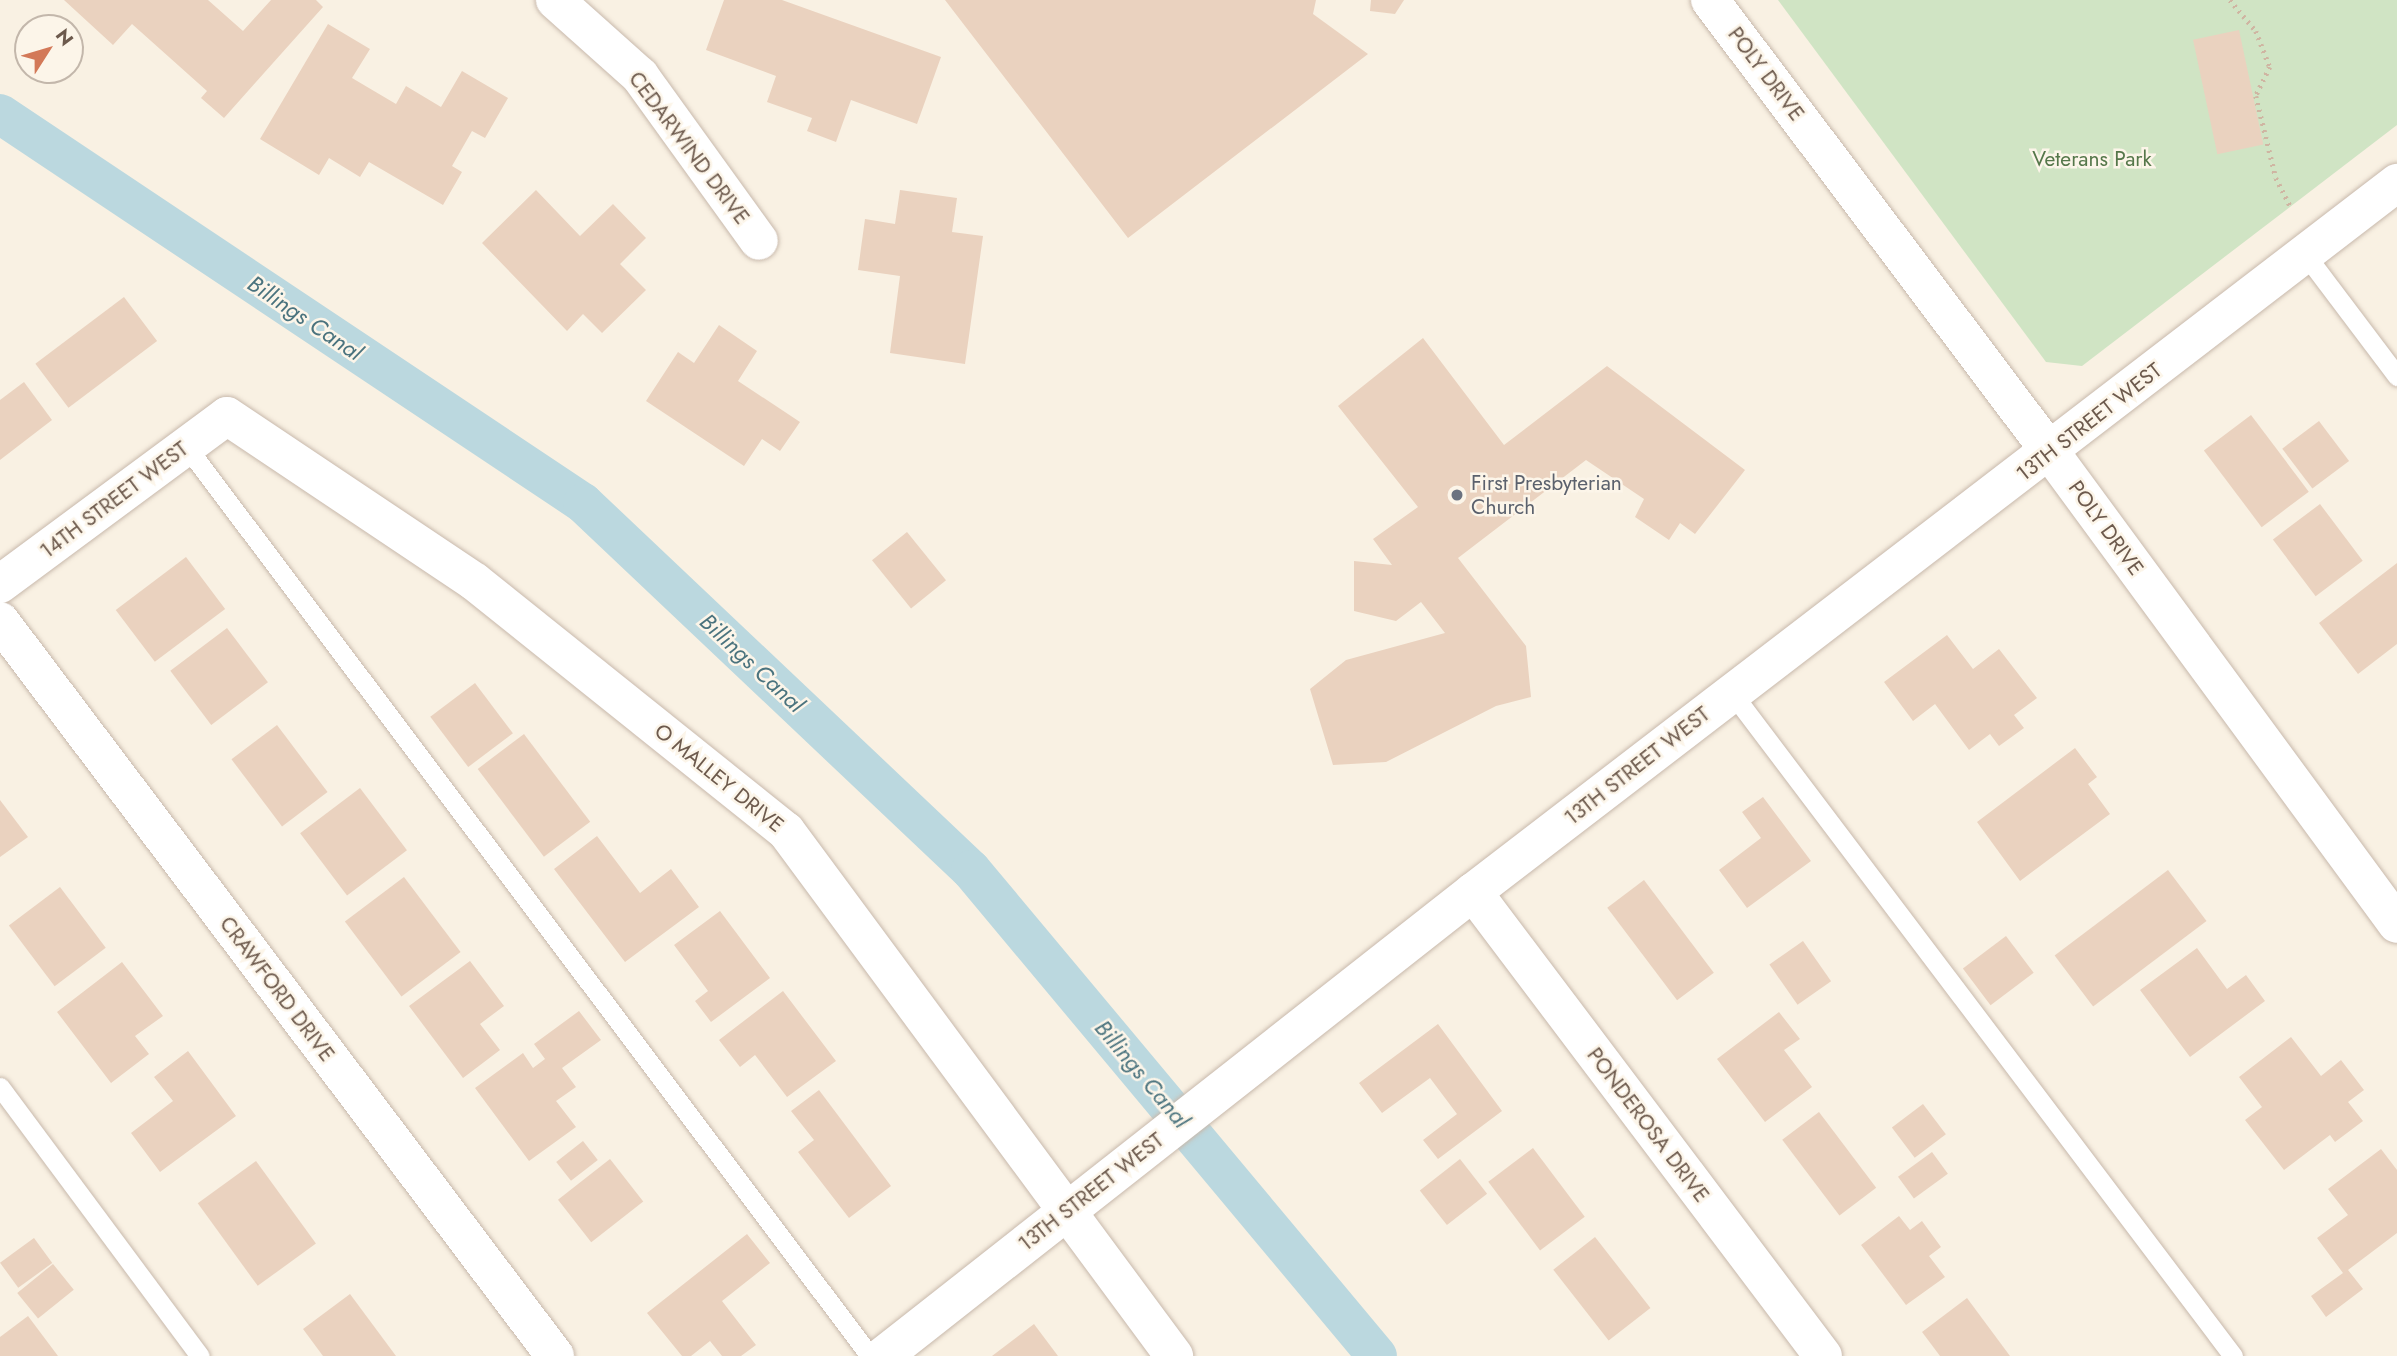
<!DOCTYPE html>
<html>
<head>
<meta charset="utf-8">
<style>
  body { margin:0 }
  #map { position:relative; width:2397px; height:1356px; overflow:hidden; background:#f9f1e3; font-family:Jost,sans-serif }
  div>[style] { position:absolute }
  .green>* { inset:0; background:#d0e4c4 }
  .canal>* { height:40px; margin:-20px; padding:0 20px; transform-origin:20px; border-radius:20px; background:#bbd8df }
  .building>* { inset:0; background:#ead2bf; transform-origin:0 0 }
  .path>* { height:4.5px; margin-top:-2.25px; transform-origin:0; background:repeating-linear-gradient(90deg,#cfb5a2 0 2px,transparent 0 7px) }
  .roads { filter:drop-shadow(0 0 2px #c8b9ac) drop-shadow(0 0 2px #c8b9ac) }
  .service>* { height:19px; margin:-9.5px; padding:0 9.5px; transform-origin:9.5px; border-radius:9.5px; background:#fff }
  .minor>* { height:38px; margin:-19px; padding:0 19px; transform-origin:19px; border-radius:19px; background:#fff }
  .tertiary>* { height:38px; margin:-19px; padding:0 19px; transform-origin:19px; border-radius:19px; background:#fff }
  .dots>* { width:19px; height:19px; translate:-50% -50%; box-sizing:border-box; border:4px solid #fcf5e9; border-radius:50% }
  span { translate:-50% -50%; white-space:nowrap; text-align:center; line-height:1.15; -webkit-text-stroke:5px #fcf5e9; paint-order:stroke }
  .street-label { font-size:21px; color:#6d5a4d }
  .park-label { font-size:21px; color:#55774a }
  .worship-label { font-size:21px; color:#5b616d }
  .left { translate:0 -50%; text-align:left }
  .water-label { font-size:23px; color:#4a737e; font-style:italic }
  .north { position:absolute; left:14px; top:14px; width:70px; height:70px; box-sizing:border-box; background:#fcf5e9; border:2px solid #c3b7ab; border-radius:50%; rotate:53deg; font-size:19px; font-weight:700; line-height:28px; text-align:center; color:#6d5a4d }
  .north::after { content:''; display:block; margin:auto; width:24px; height:32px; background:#d37958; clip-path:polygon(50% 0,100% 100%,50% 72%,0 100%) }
</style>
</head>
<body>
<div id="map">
  <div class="green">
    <i style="clip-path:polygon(1778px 0,2397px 0,2397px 125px,2082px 366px,2046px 362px)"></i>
  </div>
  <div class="canal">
    <i style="left:0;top:114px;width:701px;rotate:33.71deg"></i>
    <i style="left:583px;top:503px;width:534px;rotate:43.41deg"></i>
    <i style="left:971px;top:870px;width:633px;rotate:50.12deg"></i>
  </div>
  <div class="building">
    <i style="clip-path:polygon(64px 0,208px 0,243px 31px,271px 0,316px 0,323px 7px,224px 118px,201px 98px,207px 91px,132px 24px,113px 45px)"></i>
    <i style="clip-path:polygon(724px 0,782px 0,941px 57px,917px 124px,851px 100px,836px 142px,807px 131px,812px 118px,767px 102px,776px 76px,706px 50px)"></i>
    <i style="clip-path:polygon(945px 0,1316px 0,1313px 14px,1368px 54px,1128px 238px)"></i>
    <i style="clip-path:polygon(1371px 0,1404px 0,1395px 14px,1370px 11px)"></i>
    <i style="clip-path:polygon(328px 24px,370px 49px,352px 78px,396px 104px,406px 86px,441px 107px,462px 71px,508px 98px,485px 138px,472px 131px,452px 166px,462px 172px,443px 205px,369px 162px,360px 177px,329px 158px,319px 175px,260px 139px)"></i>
    <i style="left:2239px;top:30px;width:117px;height:47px;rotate:78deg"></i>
    <i style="clip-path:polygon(536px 190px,580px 236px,613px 204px,646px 238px,620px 264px,646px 290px,602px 333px,583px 314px,567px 331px,482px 243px)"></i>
    <i style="clip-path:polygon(900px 190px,957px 198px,952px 232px,983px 236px,965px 364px,890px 353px,900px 276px,858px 270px,865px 219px,895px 224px)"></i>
    <i style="left:124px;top:297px;width:55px;height:111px;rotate:53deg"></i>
    <i style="clip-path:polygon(719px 325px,757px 351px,738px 381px,800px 422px,780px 451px,762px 439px,744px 466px,646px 401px,678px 352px,694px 363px)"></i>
    <i style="clip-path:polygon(1423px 338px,1504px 445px,1607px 366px,1745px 470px,1695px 534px,1680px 523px,1669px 540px,1635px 517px,1644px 499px,1586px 460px,1458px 558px,1526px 646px,1531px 697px,1496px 706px,1386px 762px,1333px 765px,1310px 689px,1346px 660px,1445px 633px,1421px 602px,1396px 621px,1354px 611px,1354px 561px,1392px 565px,1373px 539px,1418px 507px,1338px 406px)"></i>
    <i style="clip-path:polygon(24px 382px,52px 420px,0 460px,0 400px)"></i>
    <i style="left:2251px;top:415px;width:96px;height:59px;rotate:53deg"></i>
    <i style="left:2319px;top:421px;width:50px;height:46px;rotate:53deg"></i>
    <i style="left:2320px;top:504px;width:71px;height:59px;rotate:53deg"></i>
    <i style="left:907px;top:532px;width:62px;height:45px;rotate:51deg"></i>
    <i style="left:186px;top:557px;width:65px;height:88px;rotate:53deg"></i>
    <i style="clip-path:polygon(2397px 563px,2397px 644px,2358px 674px,2319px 623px)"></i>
    <i style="left:227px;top:628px;width:68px;height:71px;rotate:53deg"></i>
    <i style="clip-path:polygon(1947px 635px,1973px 669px,1999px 649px,2037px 698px,2014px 715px,2024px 728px,1999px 746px,1990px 734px,1969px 750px,1935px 704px,1913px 721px,1884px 682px)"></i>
    <i style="left:475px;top:683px;width:63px;height:56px;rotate:53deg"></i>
    <i style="left:277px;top:725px;width:84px;height:57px;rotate:53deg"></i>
    <i style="left:524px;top:734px;width:110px;height:58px;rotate:53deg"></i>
    <i style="clip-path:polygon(2075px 748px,2097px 777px,2088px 784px,2110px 814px,2020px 881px,1977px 822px)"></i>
    <i style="left:360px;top:788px;width:78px;height:75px;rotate:53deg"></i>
    <i style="clip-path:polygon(1763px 797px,1811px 861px,1747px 908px,1719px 870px,1761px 838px,1742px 812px)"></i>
    <i style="clip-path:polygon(0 800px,28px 837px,0 857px)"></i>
    <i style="clip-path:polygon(597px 836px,640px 893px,671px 869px,699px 907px,625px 962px,554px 869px)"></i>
    <i style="left:2168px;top:870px;width:64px;height:142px;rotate:53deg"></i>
    <i style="left:404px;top:877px;width:94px;height:74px;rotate:53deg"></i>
    <i style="left:1644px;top:880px;width:116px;height:46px;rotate:53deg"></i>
    <i style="left:60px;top:887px;width:76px;height:64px;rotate:53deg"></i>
    <i style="clip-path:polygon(720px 911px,770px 978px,711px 1022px,695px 1001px,708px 991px,674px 945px)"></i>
    <i style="left:2006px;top:936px;width:46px;height:54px;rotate:53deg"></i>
    <i style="left:1803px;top:941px;width:49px;height:41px;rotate:55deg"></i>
    <i style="clip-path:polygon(2197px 948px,2227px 989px,2246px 975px,2265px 1001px,2190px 1057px,2140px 990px)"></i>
    <i style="clip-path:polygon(470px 961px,504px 1006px,480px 1024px,500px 1050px,463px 1078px,409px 1006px)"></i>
    <i style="clip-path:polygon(122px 962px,163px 1016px,135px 1036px,149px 1054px,111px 1083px,57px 1012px)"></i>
    <i style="clip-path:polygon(783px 991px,836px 1061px,787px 1097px,755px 1055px,740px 1067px,719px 1040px)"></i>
    <i style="clip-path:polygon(579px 1011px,601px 1040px,562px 1068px,576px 1087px,556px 1101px,576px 1127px,529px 1161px,475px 1088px,523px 1053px,533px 1068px,545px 1059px,534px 1044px)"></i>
    <i style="clip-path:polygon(1779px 1012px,1800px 1039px,1784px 1050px,1812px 1087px,1765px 1122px,1717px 1059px)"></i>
    <i style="clip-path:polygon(1438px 1024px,1502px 1111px,1438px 1159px,1423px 1140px,1457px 1114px,1430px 1078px,1382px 1113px,1359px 1083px)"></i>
    <i style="clip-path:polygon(2291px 1037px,2321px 1076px,2341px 1060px,2364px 1090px,2348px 1102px,2363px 1121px,2335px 1142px,2330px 1135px,2284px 1170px,2245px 1120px,2262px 1107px,2239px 1077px)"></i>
    <i style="clip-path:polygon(188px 1051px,236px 1116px,160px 1172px,131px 1133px,173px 1101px,154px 1077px)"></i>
    <i style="clip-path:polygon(819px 1090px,891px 1186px,849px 1218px,798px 1152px,814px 1140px,791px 1111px)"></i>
    <i style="left:1923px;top:1104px;width:38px;height:39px;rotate:53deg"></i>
    <i style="left:1819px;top:1112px;width:95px;height:46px;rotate:53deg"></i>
    <i style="left:583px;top:1141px;width:24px;height:34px;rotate:52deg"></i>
    <i style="left:1533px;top:1148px;width:86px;height:56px;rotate:53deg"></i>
    <i style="clip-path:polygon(2381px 1149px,2397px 1170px,2397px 1233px,2348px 1270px,2363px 1289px,2326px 1317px,2311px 1296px,2343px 1273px,2317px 1238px,2348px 1215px,2328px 1189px)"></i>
    <i style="left:1932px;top:1152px;width:27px;height:42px;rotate:54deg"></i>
    <i style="left:610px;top:1159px;width:54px;height:66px;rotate:52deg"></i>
    <i style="left:1460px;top:1159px;width:44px;height:51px;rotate:52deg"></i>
    <i style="left:256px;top:1161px;width:102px;height:72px;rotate:54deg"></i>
    <i style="clip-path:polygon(1899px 1216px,1910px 1230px,1922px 1221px,1941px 1247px,1929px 1256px,1945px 1277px,1906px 1305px,1861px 1245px)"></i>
    <i style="clip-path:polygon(747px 1234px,770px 1263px,722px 1301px,756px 1345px,741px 1356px,722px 1356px,710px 1341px,691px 1356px,682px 1356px,647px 1313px)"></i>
    <i style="left:1595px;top:1237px;width:90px;height:53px;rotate:52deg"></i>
    <i style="left:34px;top:1238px;width:31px;height:42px;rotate:54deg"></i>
    <i style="left:53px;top:1264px;width:33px;height:46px;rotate:51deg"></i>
    <i style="clip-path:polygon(350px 1294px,396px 1356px,323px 1356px,303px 1329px)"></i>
    <i style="clip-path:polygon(1967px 1298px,2010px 1356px,1940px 1356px,1922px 1332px)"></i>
    <i style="clip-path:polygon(28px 1316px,58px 1356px,0 1356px,0 1337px)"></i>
    <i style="clip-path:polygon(1034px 1324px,1058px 1356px,992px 1356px)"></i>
  </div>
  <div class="path">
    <i style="left:2230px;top:0;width:40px;rotate:50deg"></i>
    <i style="left:2256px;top:31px;width:39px;rotate:69deg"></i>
    <i style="left:2270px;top:67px;width:32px;rotate:116deg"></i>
    <i style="left:2256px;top:96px;width:84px;rotate:76.3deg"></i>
    <i style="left:2276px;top:178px;width:34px;rotate:63deg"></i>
  </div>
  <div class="roads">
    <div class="service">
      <i style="left:2305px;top:254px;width:153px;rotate:53deg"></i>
      <i style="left:186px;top:446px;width:1138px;rotate:53.07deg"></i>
      <i style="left:1732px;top:693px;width:831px;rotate:52.92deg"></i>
      <i style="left:0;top:1087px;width:335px;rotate:53.4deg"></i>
    </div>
    <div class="minor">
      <i style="left:555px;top:0;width:114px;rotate:41.8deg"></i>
      <i style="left:640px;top:76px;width:203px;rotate:54.2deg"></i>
      <i style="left:0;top:584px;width:282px;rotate:-36.5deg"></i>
      <i style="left:227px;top:416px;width:298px;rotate:33.8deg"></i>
      <i style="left:475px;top:582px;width:398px;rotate:38.7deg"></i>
      <i style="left:786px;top:831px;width:653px;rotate:53.53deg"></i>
      <i style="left:0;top:621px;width:921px;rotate:52.94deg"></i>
      <i style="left:1473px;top:892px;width:581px;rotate:52.97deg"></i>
    </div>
    <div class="tertiary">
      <i style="left:1710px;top:0;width:567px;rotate:53.03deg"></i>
      <i style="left:2051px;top:453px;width:584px;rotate:53.7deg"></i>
      <i style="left:883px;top:1356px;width:751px;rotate:-38.18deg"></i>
      <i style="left:1473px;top:892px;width:1165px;rotate:-37.5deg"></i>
    </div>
  </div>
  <div class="dots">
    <i style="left:1457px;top:495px;background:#6b7280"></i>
  </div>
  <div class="street-label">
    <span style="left:1766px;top:74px;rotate:53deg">POLY DRIVE</span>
    <span style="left:689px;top:148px;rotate:53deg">CEDARWIND DRIVE</span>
    <span style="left:2089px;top:422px;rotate:-38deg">13TH STREET WEST</span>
    <span style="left:114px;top:500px;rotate:-37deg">14TH STREET WEST</span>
    <span style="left:2106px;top:528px;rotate:54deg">POLY DRIVE</span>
    <span style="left:1637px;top:766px;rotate:-38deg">13TH STREET WEST</span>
    <span style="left:719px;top:778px;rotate:39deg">O MALLEY DRIVE</span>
    <span style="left:277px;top:989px;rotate:53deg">CRAWFORD DRIVE</span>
    <span style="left:1648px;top:1125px;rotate:53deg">PONDEROSA DRIVE</span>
    <span style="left:1091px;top:1192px;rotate:-38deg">13TH STREET WEST</span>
  </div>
  <div class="park-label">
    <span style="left:2092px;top:159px">Veterans Park</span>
  </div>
  <div class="worship-label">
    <span class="left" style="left:1471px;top:495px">First Presbyterian<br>Church</span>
  </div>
  <div class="water-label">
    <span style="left:305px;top:318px;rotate:34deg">Billings Canal</span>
    <span style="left:752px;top:663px;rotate:43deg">Billings Canal</span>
    <span style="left:1142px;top:1074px;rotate:50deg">Billings Canal</span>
  </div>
  <div class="north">N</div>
</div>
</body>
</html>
